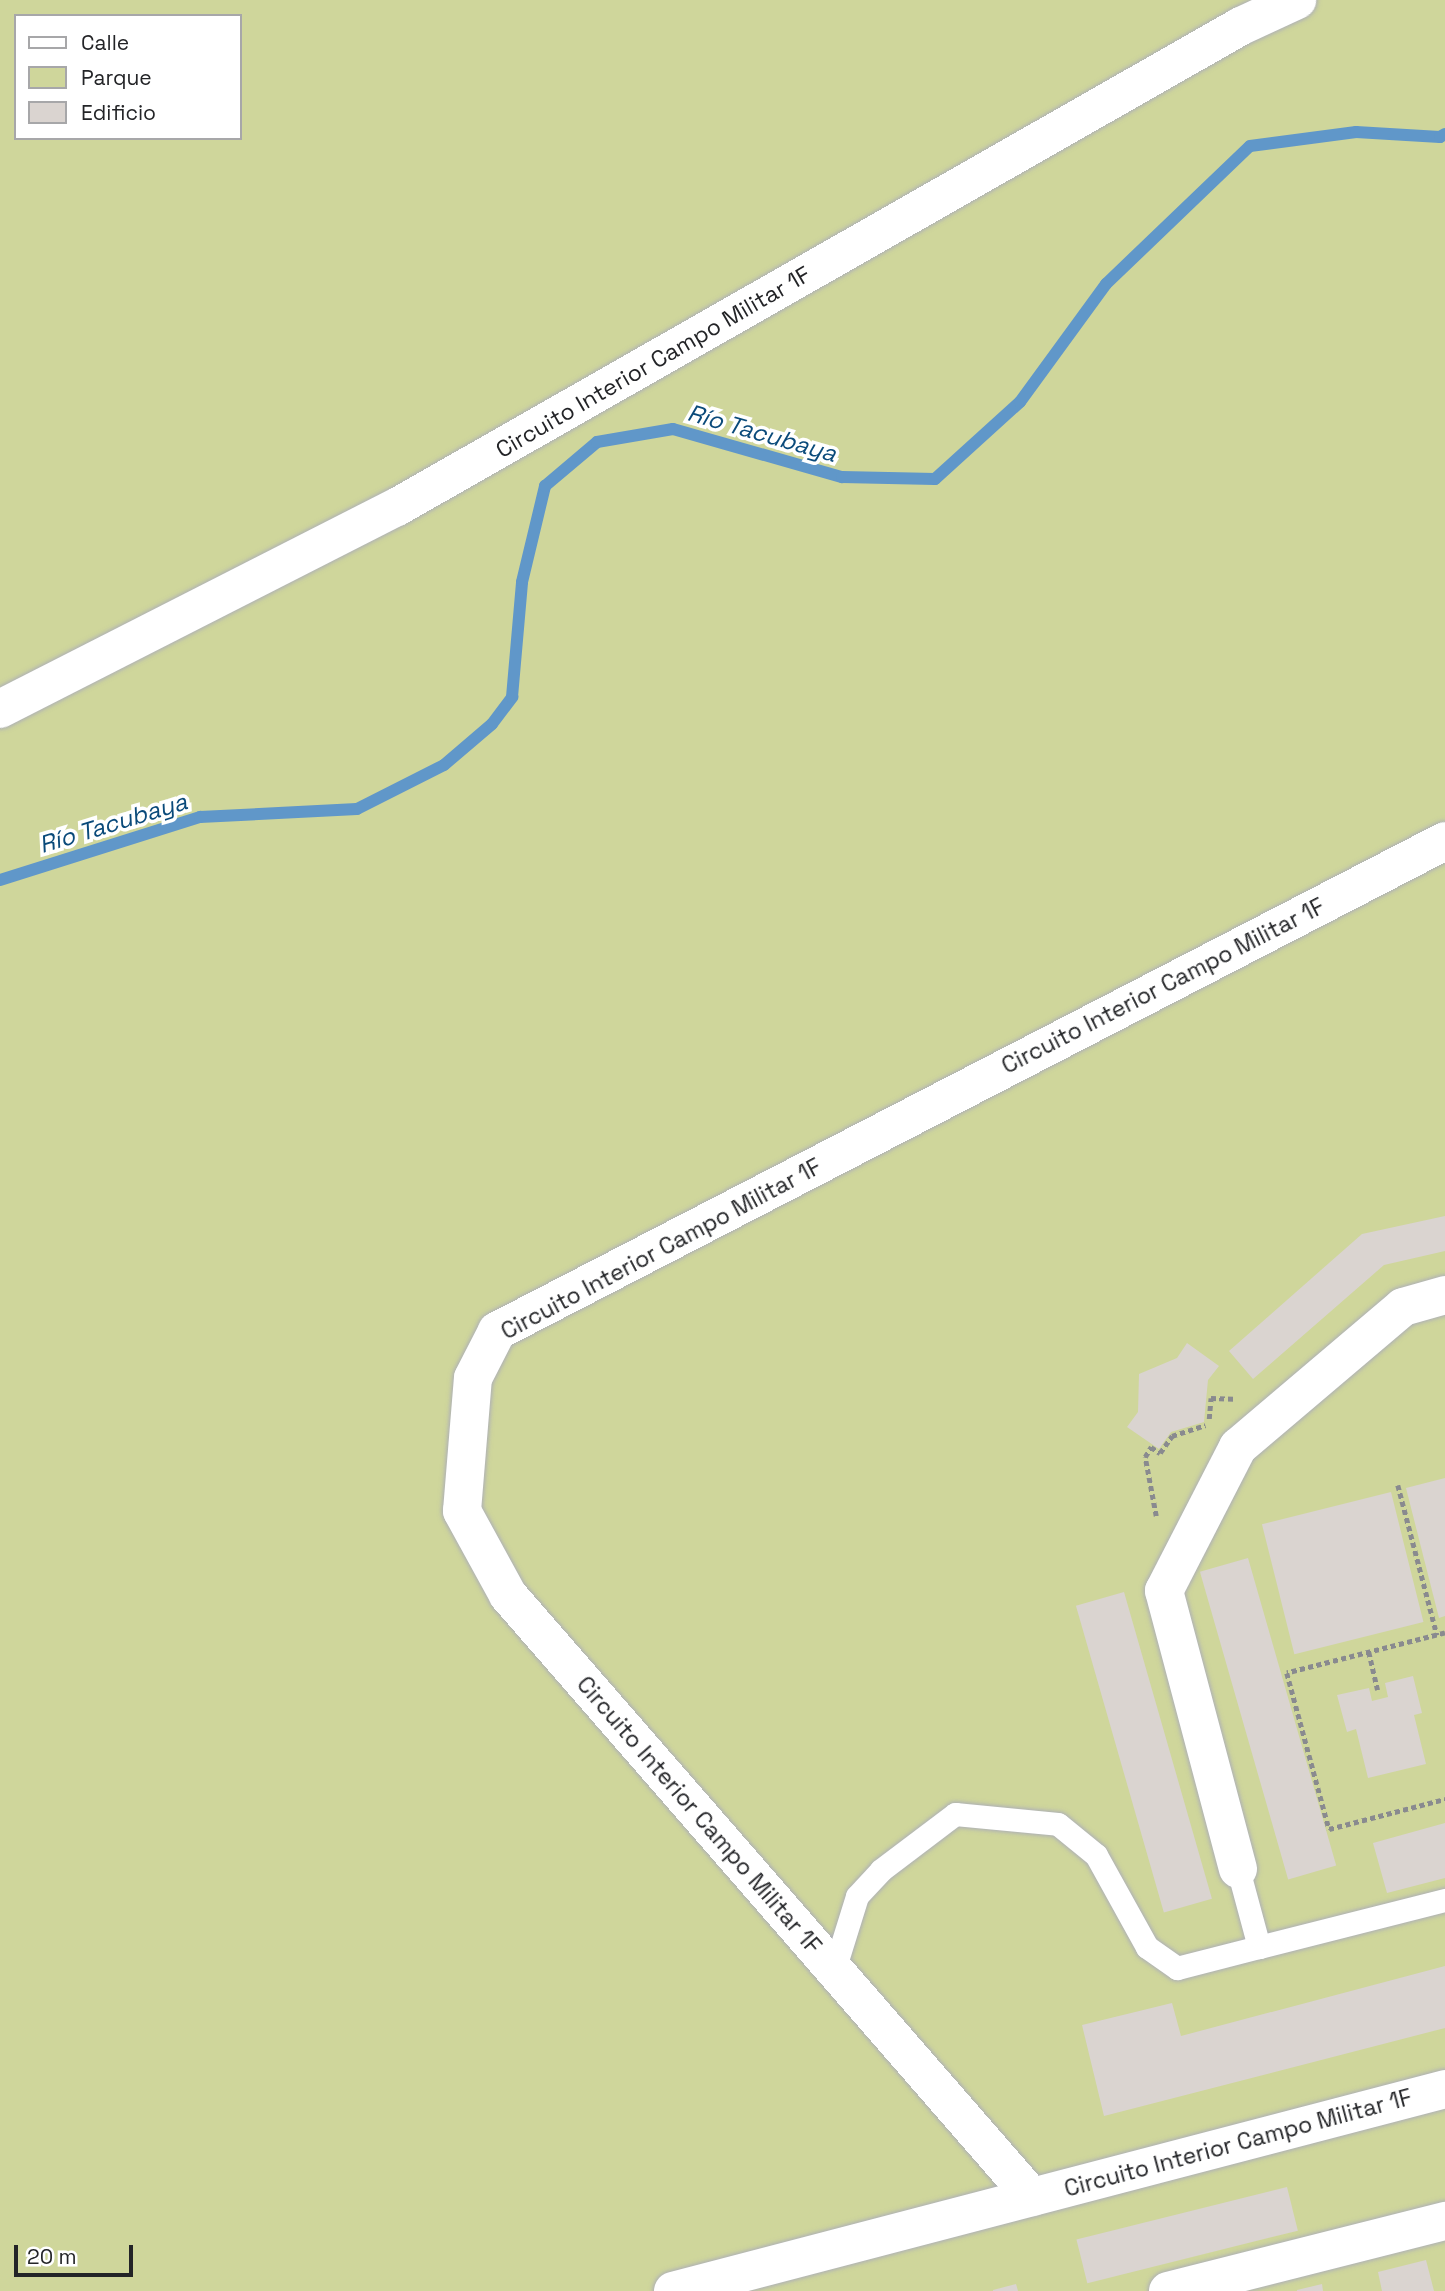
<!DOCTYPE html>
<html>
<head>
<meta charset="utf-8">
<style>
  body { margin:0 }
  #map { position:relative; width:1445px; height:2291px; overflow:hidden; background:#e7e9f0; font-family:"Space Grotesk",sans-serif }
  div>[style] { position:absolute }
  .green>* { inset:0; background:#cfd69b }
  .stream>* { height:12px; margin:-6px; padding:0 6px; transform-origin:6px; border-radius:6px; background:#6097c9 }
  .building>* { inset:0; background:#dad4d0; transform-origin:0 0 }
  .path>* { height:4.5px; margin-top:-2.25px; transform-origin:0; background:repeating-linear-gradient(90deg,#898a8f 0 5px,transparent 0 8.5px) }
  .roads { filter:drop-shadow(0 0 2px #aeb0b6) drop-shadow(0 0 2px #aeb0b6) }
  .service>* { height:23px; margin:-11.5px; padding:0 11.5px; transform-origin:11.5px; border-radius:11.5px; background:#fff }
  .minor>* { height:38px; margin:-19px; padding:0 19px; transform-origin:19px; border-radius:19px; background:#fff }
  span { translate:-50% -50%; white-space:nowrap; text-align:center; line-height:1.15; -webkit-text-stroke:7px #fff; paint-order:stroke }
  .street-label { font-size:23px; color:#232427 }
  .water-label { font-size:24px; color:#0a4a7a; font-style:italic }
  .legend { position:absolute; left:14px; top:14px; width:228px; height:126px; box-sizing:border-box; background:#fff; border:2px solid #a7a7a9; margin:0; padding:9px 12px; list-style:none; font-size:21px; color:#232427 }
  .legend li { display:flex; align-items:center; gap:14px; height:35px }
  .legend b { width:35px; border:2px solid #a7a7a9 }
  .scale { position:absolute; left:14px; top:2245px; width:119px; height:32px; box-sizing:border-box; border:4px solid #232427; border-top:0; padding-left:9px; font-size:21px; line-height:24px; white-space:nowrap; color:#232427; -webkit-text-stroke:5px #fff; paint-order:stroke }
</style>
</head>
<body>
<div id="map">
  <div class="green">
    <i style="clip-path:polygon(evenodd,0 0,1445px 0,1445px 2291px,0 2291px,0 0,16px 16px,240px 16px,240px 138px,16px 138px,16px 16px)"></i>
  </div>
  <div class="stream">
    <i style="left:0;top:880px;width:210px;rotate:-17.5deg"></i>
    <i style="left:200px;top:817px;width:157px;rotate:-2.9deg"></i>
    <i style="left:357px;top:809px;width:97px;rotate:-26.8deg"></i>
    <i style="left:444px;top:765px;width:63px;rotate:-40.5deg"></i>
    <i style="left:492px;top:724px;width:34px;rotate:-53deg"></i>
    <i style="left:512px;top:697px;width:115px;rotate:-85deg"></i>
    <i style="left:522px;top:582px;width:99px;rotate:-76.5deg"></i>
    <i style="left:545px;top:486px;width:68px;rotate:-40.2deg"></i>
    <i style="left:597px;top:442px;width:77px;rotate:-9.7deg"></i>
    <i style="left:673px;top:429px;width:176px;rotate:15.9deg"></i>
    <i style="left:842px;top:477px;width:93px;rotate:1.2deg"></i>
    <i style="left:935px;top:479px;width:115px;rotate:-42.2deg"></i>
    <i style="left:1020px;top:402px;width:146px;rotate:-53.9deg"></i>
    <i style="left:1106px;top:284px;width:199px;rotate:-43.8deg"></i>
    <i style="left:1250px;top:146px;width:107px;rotate:-7.5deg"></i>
    <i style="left:1356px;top:132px;width:84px;rotate:3.4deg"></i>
    <i style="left:1440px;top:137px;width:6px;rotate:-31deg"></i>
  </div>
  <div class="building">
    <i style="clip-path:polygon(1445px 1216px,1445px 1251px,1384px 1265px,1253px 1379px,1229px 1351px,1362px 1234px)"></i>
    <i style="clip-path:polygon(1187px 1343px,1219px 1366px,1208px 1380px,1204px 1422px,1171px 1432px,1159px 1449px,1127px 1427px,1138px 1412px,1139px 1374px,1177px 1358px)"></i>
    <i style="clip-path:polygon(1445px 1478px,1445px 1616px,1439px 1618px,1406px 1488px)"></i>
    <i style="left:1391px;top:1492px;width:134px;height:133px;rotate:76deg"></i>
    <i style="left:1248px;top:1558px;width:320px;height:50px;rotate:74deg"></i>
    <i style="left:1124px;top:1592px;width:319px;height:50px;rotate:74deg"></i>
    <i style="clip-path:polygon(1413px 1676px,1422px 1713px,1414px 1715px,1426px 1764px,1368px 1778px,1356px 1729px,1347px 1732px,1337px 1695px,1369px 1688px,1372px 1701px,1388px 1697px,1385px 1683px)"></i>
    <i style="clip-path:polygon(1445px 1823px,1445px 1878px,1387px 1893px,1373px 1843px)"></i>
    <i style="clip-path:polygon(1445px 1966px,1445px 2028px,1104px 2116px,1082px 2025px,1172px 2003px,1181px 2036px)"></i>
    <i style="left:1287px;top:2187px;width:45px;height:217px;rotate:76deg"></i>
    <i style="clip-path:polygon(1426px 2260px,1434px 2291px,1382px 2291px,1378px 2272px)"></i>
    <i style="clip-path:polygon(1016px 2284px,1018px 2291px,993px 2291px,993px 2290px)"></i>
    <i style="clip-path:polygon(1322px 2284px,1323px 2291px,1297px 2291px,1297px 2290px)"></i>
  </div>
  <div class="path">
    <i style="left:1209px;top:1419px;width:21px;rotate:-85deg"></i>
    <i style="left:1211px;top:1398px;width:23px;rotate:2deg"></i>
    <i style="left:1398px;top:1485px;width:155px;rotate:75.4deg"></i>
    <i style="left:1156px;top:1516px;width:60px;rotate:-100.6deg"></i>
    <i style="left:1145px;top:1457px;width:12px;rotate:-59deg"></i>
    <i style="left:1151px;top:1447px;width:11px;rotate:34deg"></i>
    <i style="left:1160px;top:1453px;width:21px;rotate:-55deg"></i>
    <i style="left:1172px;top:1436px;width:35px;rotate:-18deg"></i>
    <i style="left:1445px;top:1633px;width:163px;rotate:165.8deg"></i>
    <i style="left:1287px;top:1673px;width:162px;rotate:74.9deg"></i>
    <i style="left:1329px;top:1829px;width:120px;rotate:-14.5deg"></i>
    <i style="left:1369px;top:1652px;width:39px;rotate:77deg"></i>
  </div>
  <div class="roads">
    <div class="service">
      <i style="left:1238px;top:1869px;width:81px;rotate:74.9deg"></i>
      <i style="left:1259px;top:1947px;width:192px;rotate:-14.2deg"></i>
      <i style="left:834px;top:1970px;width:77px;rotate:-72.7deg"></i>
      <i style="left:857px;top:1896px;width:35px;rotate:-47deg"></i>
      <i style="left:881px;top:1870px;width:93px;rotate:-37.1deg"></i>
      <i style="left:955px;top:1814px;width:103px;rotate:5.5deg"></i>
      <i style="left:1058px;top:1824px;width:49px;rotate:39.2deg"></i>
      <i style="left:1096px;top:1855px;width:105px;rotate:61deg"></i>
      <i style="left:1147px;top:1947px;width:37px;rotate:35deg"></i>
      <i style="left:1177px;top:1968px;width:85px;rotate:-14.4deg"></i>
    </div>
    <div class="minor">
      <i style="left:0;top:709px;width:445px;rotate:-27deg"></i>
      <i style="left:397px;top:507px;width:971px;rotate:-29.68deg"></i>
      <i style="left:1241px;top:26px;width:62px;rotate:-24.9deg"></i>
      <i style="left:1238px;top:1869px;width:288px;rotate:-104.9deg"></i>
      <i style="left:1164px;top:1591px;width:162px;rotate:-62.8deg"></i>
      <i style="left:1238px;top:1447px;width:216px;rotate:-40.3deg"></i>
      <i style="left:1403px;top:1307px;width:44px;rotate:-15.9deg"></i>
      <i style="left:1032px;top:2197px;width:798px;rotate:-131.04deg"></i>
      <i style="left:508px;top:1595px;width:96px;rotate:-118.7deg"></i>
      <i style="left:462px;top:1511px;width:133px;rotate:-85.3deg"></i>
      <i style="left:473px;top:1378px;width:53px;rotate:-62.9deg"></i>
      <i style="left:497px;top:1331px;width:1067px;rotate:-27.33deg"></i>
      <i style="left:673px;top:2291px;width:798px;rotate:-14.66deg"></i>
      <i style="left:1168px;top:2291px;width:286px;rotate:-14.2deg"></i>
    </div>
  </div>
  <div class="street-label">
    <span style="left:653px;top:362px;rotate:-30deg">Circuito Interior Campo Militar 1F</span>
    <span style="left:1163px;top:986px;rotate:-27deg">Circuito Interior Campo Militar 1F</span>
    <span style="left:661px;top:1249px;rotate:-28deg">Circuito Interior Campo Militar 1F</span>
    <span style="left:699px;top:1815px;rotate:49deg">Circuito Interior Campo Militar 1F</span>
    <span style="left:1238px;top:2143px;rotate:-15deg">Circuito Interior Campo Militar 1F</span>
  </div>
  <div class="water-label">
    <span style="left:762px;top:433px;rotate:16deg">Río Tacubaya</span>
    <span style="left:113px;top:823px;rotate:-17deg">Río Tacubaya</span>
  </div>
  <ul class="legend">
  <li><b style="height:9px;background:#fff"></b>Calle</li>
  <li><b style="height:19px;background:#cfd69b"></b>Parque</li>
  <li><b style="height:19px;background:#dad4d0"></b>Edificio</li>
  </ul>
  <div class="scale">20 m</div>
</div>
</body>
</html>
